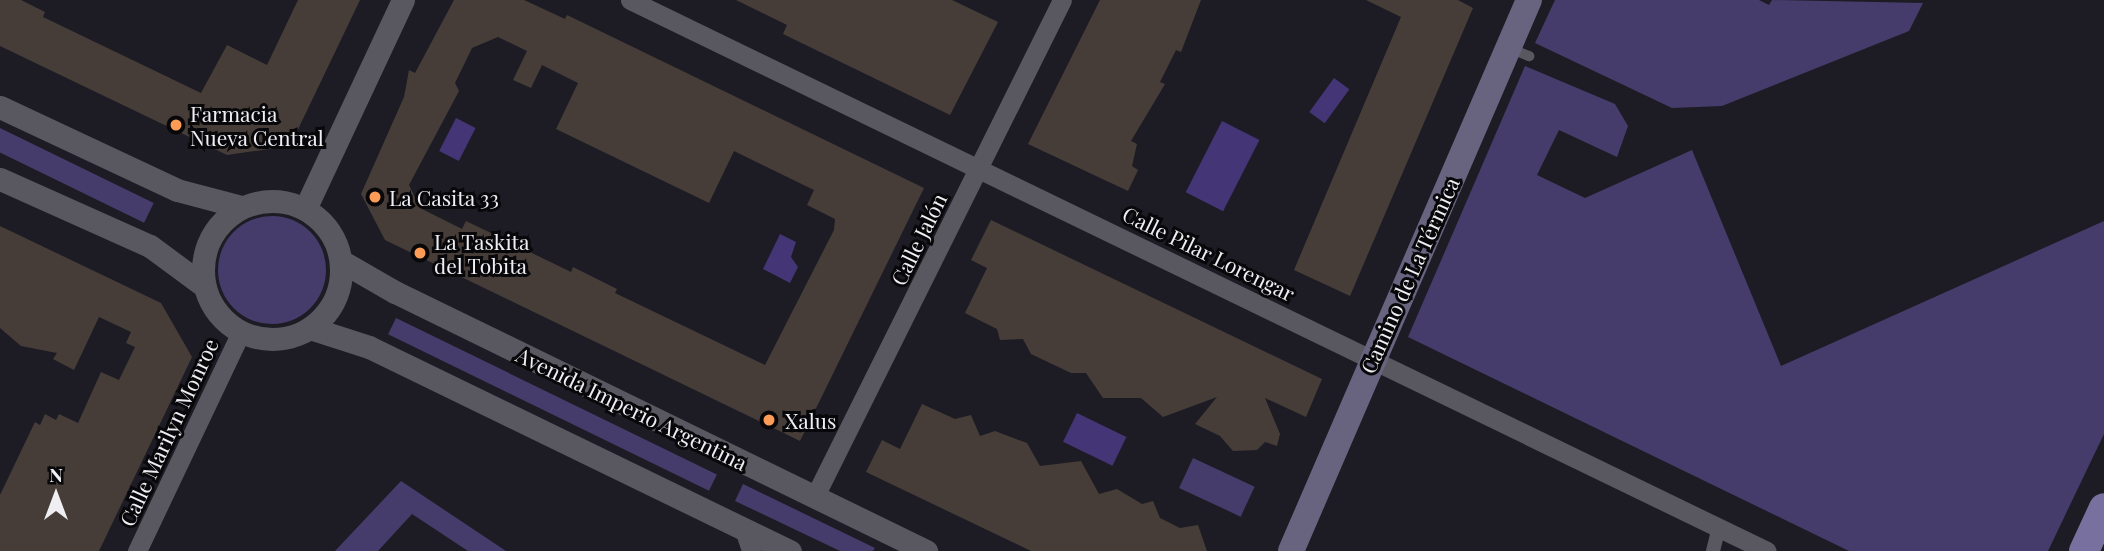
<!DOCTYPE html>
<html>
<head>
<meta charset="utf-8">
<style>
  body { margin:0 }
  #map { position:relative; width:2104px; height:551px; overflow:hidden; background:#1d1c24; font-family:"Playfair Display",serif }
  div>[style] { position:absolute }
  .green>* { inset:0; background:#453c6b; transform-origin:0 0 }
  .round { border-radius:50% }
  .water>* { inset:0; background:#433576; transform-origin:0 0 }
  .building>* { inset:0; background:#463d38 }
  .service>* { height:10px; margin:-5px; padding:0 5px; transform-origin:5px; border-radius:5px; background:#595861 }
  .pedestrian>* { height:14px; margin:-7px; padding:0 7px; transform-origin:7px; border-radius:7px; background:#595861 }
  .minor>* { height:19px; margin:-9.5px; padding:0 9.5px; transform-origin:9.5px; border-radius:9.5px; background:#595861 }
  .tertiary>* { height:23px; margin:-11.5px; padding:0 11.5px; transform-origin:11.5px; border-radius:11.5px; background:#595861 }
  .tertiary>.ring { margin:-11.5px; padding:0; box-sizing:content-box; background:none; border:23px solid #595861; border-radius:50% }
  .secondary>* { height:26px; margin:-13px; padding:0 13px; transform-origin:13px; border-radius:13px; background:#686480 }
  .primary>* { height:30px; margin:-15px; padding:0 15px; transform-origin:15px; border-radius:15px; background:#78709e }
  .dots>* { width:19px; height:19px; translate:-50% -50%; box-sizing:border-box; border:4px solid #08070a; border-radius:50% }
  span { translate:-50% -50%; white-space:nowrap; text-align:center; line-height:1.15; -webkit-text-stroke:6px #08070a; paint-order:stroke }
  .poi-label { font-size:21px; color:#eeeef3 }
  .left { translate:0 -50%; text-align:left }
  .street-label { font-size:21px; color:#eeeef3 }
  .north { position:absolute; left:21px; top:460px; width:70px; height:70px; -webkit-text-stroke:5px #08070a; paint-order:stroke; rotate:0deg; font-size:19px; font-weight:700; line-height:28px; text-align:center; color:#eeeef3 }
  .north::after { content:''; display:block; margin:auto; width:24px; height:32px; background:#eeeef3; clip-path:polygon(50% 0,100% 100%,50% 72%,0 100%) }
</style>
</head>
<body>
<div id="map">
  <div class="green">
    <i style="clip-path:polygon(1555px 0,1759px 0,1769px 5px,1772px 0,1923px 3px,1909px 31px,1722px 106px,1672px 108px,1535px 43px)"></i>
    <i style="clip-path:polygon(1525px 66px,1615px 104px,1628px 126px,1617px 157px,1559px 130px,1537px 175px,1585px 198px,1692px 150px,1781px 366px,2104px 221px,2104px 434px,2048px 551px,1849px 551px,1408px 337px)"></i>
    <i style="left:0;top:128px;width:171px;height:22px;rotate:26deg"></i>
    <i class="round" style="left:218px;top:216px;width:108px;height:108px"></i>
    <i style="left:396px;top:318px;width:357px;height:18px;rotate:26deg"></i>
    <i style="left:1193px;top:458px;width:68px;height:33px;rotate:25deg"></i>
    <i style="clip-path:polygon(401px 481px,506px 551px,468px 551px,412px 514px,378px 551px,335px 551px)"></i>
    <i style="clip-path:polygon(743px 484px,875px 548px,873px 551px,840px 551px,735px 501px)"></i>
  </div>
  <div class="water">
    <i style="left:1334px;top:78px;width:19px;height:42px;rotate:36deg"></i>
    <i style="left:456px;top:118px;width:22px;height:37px;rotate:27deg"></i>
    <i style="left:1222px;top:121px;width:42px;height:80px;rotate:27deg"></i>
    <i style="clip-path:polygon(780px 234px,796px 242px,791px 257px,798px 267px,790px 283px,763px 269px)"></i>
    <i style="left:1077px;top:413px;width:55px;height:32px;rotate:26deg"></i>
  </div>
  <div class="building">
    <i style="clip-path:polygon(0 0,21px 0,45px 12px,43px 17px,201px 93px,227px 45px,267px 65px,298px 0,360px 0,290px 146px,227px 155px,0 46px)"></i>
    <i style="clip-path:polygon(evenodd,454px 0,524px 0,565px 19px,567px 15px,924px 188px,800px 441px,385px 240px,361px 194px,404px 97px,409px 70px,415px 73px,454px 0,498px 37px,527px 51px,513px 80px,531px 88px,542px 65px,578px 83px,556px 129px,709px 203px,734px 151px,814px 190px,807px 205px,835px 219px,834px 230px,765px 365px,615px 293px,617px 289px,573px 267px,571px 272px,466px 221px,462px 229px,420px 208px,409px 185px,459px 91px,455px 83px,472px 48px,498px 37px)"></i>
    <i style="clip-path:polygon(736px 0,952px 0,998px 22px,950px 115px,783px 34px,787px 25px)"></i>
    <i style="clip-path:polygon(1100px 0,1201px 0,1181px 52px,1176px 50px,1160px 82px,1165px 84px,1131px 141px,1137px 144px,1132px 166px,1138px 170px,1128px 191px,1028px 144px)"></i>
    <i style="clip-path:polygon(1366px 0,1458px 0,1473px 8px,1350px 296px,1294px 270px,1401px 17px)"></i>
    <i style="clip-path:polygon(991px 220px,1322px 379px,1306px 417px,1265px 398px,1280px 434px,1277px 446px,1265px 442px,1257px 450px,1233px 451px,1220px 436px,1195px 424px,1217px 397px,1163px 417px,1141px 398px,1103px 398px,1086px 373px,1071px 373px,1031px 354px,1023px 339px,1000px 340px,997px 329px,965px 313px,987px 268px,971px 260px)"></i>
    <i style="clip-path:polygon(0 226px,161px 303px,192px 357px,99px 551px,0 551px,0 495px,35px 422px,40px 425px,45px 414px,56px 420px,59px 414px,78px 423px,101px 372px,119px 380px,135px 347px,126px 343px,131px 332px,99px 317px,74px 370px,53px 359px,57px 353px,21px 346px,0 328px)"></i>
    <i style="clip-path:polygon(922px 404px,955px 419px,971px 415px,980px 436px,995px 431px,1027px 443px,1040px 466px,1081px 461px,1099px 494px,1117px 489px,1142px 504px,1153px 501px,1160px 518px,1180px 528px,1198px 525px,1207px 551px,1031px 551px,866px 472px,882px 440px,900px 449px)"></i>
  </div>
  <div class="service">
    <i style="left:1509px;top:48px;width:22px;rotate:22deg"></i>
  </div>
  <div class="pedestrian">
    <i style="left:1713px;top:551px;width:25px;rotate:-76deg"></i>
  </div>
  <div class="minor">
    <i style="left:630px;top:0;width:1263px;rotate:25.86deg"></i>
    <i style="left:814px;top:498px;width:556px;rotate:-63.53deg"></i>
    <i style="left:744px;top:529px;width:23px;rotate:72deg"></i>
    <i style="left:137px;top:551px;width:242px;rotate:-64.6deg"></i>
  </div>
  <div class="tertiary">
    <i style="left:0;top:107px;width:195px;rotate:25.1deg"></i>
    <i style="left:177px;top:190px;width:67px;rotate:14.7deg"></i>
    <i style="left:0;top:179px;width:164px;rotate:24.1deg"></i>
    <i style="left:150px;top:246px;width:67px;rotate:36.5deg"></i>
    <i class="ring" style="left:203px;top:201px;width:115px;height:115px"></i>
    <i style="left:305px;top:209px;width:231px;rotate:-64.9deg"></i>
    <i style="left:341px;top:261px;width:62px;rotate:29.9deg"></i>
    <i style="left:395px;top:292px;width:591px;rotate:26deg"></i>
    <i style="left:310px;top:328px;width:62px;rotate:17.9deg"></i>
    <i style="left:369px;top:347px;width:468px;rotate:25.9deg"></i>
  </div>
  <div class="secondary">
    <i style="left:1291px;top:551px;width:600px;rotate:-66.64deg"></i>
  </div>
  <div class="primary">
    <i style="left:2084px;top:551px;width:47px;rotate:-65.1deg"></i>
  </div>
  <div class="dots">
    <i style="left:176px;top:125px;background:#fd9c56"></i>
    <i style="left:375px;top:197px;background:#fd9c56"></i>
    <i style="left:420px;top:253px;background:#fd9c56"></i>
    <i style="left:769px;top:420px;background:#fd9c56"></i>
  </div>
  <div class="poi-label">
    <span class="left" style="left:190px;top:125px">Farmacia<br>Nueva Central</span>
    <span class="left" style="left:389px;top:197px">La Casita 33</span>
    <span class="left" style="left:434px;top:253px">La Taskita<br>del Tobita</span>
    <span class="left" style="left:785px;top:420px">Xalus</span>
  </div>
  <div class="street-label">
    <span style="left:918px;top:239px;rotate:-64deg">Calle Jalón</span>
    <span style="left:1209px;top:253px;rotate:26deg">Calle Pilar Lorengar</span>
    <span style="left:1409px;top:275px;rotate:-66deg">Camino de La Térmica</span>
    <span style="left:632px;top:408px;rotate:26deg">Avenida Imperio Argentina</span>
    <span style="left:168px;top:432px;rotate:-65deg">Calle Marilyn Monroe</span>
  </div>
  <div class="north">N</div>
</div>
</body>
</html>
